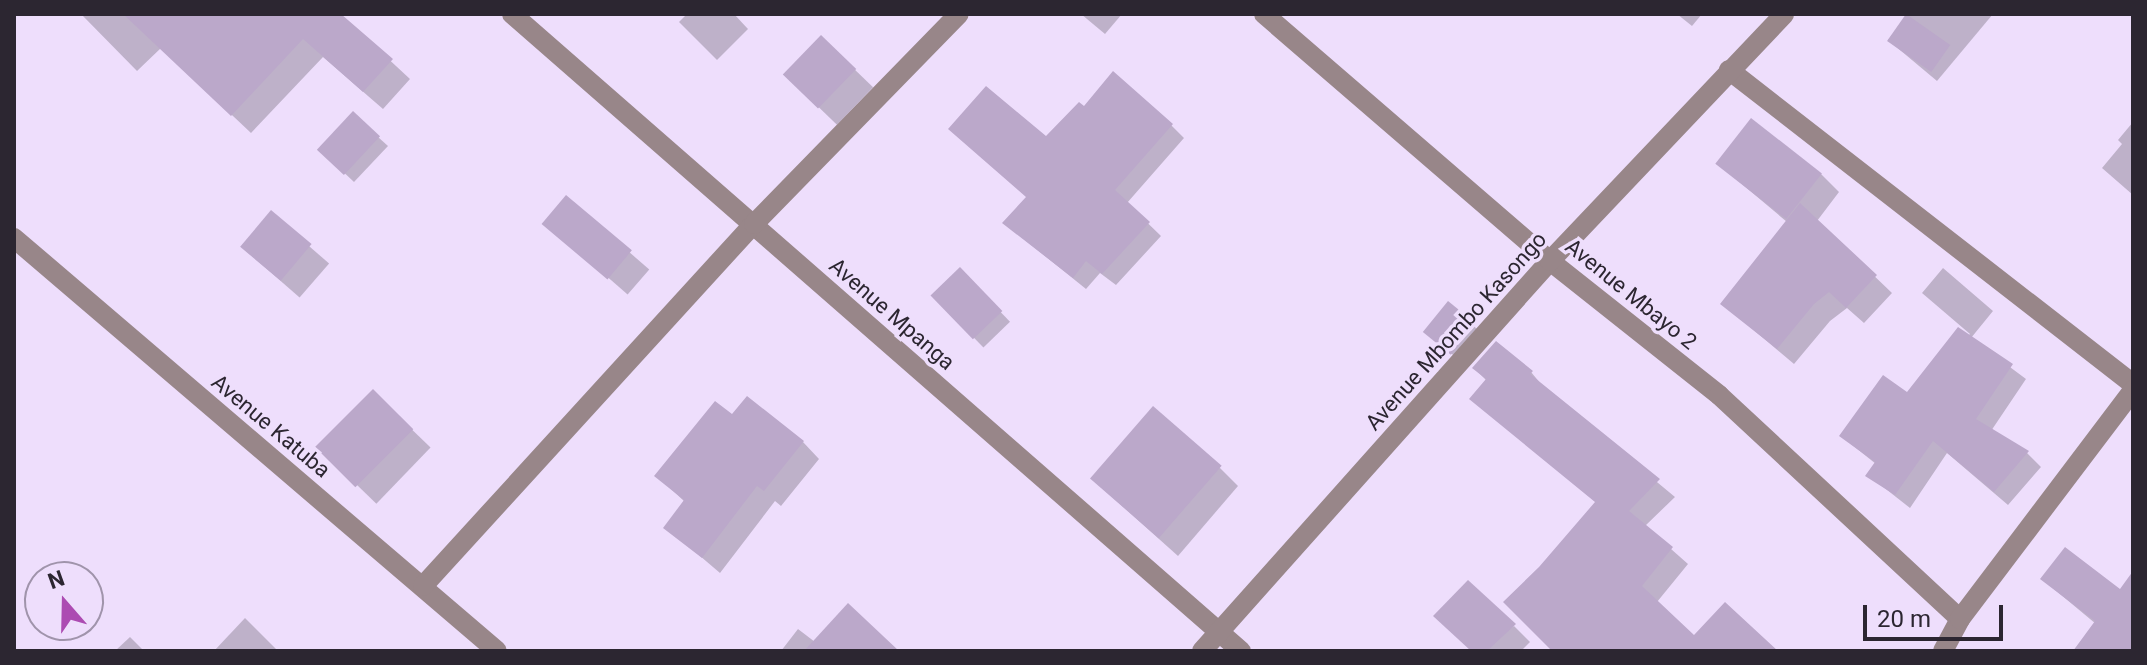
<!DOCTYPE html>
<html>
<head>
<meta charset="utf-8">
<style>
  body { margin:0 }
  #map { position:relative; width:2147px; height:665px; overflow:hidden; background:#eedefc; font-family:Roboto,sans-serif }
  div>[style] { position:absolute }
  .shadow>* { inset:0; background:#0003; transform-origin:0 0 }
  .building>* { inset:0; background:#bba8ca; transform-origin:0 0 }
  .minor>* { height:20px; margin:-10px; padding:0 10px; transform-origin:10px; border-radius:10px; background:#988689 }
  span { translate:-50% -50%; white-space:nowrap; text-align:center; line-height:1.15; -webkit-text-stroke:7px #eedefc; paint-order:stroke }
  .street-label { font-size:22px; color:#2c2631 }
  .frame { position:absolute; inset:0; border:16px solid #2c2631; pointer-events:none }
  .north { position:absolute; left:24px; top:561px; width:80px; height:80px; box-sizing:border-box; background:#eedefc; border:2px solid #a094ab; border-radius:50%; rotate:340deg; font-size:22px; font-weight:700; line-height:32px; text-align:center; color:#2c2631 }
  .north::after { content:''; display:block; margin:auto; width:28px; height:36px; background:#ac4bb2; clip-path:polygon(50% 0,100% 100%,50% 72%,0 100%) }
  .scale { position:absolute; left:1863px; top:605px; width:140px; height:36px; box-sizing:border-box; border:4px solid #2c2631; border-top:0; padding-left:10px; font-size:24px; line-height:28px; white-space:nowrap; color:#2c2631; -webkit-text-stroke:6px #eedefc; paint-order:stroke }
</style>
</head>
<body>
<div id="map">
  <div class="shadow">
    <i style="clip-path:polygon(81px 14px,340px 14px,410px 79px,383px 109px,323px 57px,251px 133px,161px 48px,137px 71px)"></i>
    <i style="clip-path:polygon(687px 14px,734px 14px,748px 29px,717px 60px,679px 22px)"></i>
    <i style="clip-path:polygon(1081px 14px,1122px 14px,1105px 34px)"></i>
    <i style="clip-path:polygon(1677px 14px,1702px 14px,1692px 26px)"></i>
    <i style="clip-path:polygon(1909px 14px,1993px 14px,1937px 81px,1888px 40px)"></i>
    <i style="left:822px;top:38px;width:71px;height:52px;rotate:44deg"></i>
    <i style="clip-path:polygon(1084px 109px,1171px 125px,1184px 138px,1127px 203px,1161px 236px,1116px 285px,1100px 273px,1086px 289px,1004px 223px,1028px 198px,1046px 139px)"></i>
    <i style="clip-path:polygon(2133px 122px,2133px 195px,2102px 168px,2122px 144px,2118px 140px)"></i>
    <i style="clip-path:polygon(378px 137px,388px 146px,354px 182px,320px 150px)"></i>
    <i style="clip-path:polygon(1718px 164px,1821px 174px,1839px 192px,1817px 221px,1892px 293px,1864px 323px,1847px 308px,1830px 321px,1794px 364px,1723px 304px,1787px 222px)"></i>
    <i style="left:567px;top:198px;width:109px;height:33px;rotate:41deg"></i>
    <i style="left:271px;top:213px;width:77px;height:45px;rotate:41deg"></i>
    <i style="clip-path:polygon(1943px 268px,1993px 311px,1971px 338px,2026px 379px,1991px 431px,2027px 453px,2041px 467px,2008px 505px,1947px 453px,1910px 508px,1868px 475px,1876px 464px,1841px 436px,1908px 395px,1970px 334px,1922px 293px)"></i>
    <i style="left:960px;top:270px;width:72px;height:37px;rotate:46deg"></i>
    <i style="clip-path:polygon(1448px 304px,1484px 335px,1461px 361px,1435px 341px)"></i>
    <i style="clip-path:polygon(1474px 368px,1531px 372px,1546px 390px,1675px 497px,1645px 526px,1688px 564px,1657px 602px,1694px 638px,1775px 651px,1555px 651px,1540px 568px,1597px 503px,1472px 399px,1487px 381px)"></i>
    <i style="left:373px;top:392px;width:80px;height:78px;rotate:44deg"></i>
    <i style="clip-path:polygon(803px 442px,819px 459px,781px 506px,775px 501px,720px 573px,666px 527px,685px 502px,657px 476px)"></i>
    <i style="clip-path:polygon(1220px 468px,1238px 486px,1178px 556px,1092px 479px)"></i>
    <i style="clip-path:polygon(2042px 579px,2133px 601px,2133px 651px,2076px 651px,2096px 624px)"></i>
    <i style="clip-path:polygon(245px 618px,278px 651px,214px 651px)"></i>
    <i style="clip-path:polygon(1514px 626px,1530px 642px,1521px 651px,1473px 651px)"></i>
    <i style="clip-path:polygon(798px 629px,815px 642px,896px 651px,781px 651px)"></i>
    <i style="clip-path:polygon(130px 637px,144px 651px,115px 651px)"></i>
  </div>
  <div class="building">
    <i style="clip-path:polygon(123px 14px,341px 14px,393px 59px,363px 92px,303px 39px,231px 116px)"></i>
    <i style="left:1906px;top:14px;width:54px;height:33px;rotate:35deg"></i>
    <i style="left:821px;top:35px;width:49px;height:55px;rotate:44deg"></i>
    <i style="clip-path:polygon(1113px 71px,1173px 124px,1115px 190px,1150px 222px,1102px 274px,1086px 261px,1073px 278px,1002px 223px,1026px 197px,948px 129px,986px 86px,1046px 136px,1079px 102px,1084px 106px)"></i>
    <i style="left:353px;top:111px;width:37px;height:53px;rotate:43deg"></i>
    <i style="left:1751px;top:118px;width:90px;height:58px;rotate:38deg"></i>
    <i style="left:566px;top:195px;width:86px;height:38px;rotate:40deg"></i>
    <i style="clip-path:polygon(1800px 203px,1877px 275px,1846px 308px,1829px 292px,1814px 304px,1777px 349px,1720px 304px)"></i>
    <i style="left:271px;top:210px;width:53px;height:48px;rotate:40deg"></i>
    <i style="left:960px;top:267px;width:61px;height:41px;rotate:46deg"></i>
    <i style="left:1448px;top:301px;width:36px;height:40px;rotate:39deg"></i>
    <i style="clip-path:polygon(1958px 327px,2013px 364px,1976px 419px,2029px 451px,1994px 492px,1933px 441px,1895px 495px,1865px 476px,1875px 462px,1839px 436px,1883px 375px,1907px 392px)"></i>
    <i style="clip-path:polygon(1496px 341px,1533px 371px,1530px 374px,1660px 479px,1629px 511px,1673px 547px,1642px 586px,1694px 635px,1725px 602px,1778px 651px,1552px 651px,1503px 602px,1539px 567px,1595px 502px,1469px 399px,1486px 379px,1472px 368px)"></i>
    <i style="left:373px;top:389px;width:57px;height:82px;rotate:45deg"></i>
    <i style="clip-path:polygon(747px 396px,804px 441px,764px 491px,757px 486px,702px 558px,663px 528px,684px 500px,654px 476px,715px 401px,732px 414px)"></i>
    <i style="left:1153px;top:406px;width:91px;height:96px;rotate:41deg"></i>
    <i style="clip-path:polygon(2065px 547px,2120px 589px,2133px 571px,2133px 651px,2073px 651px,2095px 621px,2040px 579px)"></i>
    <i style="clip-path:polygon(1468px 580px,1516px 624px,1487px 651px,1471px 651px,1433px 616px)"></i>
    <i style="clip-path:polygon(848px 603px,899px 651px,804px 651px)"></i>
  </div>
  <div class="minor">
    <i style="left:512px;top:14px;width:968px;rotate:41.15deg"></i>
    <i style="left:1264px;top:14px;width:378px;rotate:40.8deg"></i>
    <i style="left:1550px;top:261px;width:216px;rotate:38.4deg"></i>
    <i style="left:1719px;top:395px;width:329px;rotate:42.9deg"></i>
    <i style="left:1729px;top:70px;width:512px;rotate:37.86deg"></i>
    <i style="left:14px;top:238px;width:635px;rotate:40.53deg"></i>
    <i style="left:423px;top:586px;width:491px;rotate:-47.6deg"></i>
    <i style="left:754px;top:224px;width:293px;rotate:-45.7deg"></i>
    <i style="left:1202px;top:651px;width:523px;rotate:-48.26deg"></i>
    <i style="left:1550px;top:261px;width:340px;rotate:-46.5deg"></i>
    <i style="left:1943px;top:651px;width:36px;rotate:-62deg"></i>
    <i style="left:1960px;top:619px;width:287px;rotate:-52.9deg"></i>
  </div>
  <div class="street-label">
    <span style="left:1631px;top:294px;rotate:39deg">Avenue Mbayo 2</span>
    <span style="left:892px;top:314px;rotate:41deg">Avenue Mpanga</span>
    <span style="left:1456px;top:331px;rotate:-48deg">Avenue Mbombo Kasongo</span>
    <span style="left:271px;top:426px;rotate:40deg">Avenue Katuba</span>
  </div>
  <div class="frame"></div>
  <div class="north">N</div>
  <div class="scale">20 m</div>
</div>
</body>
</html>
